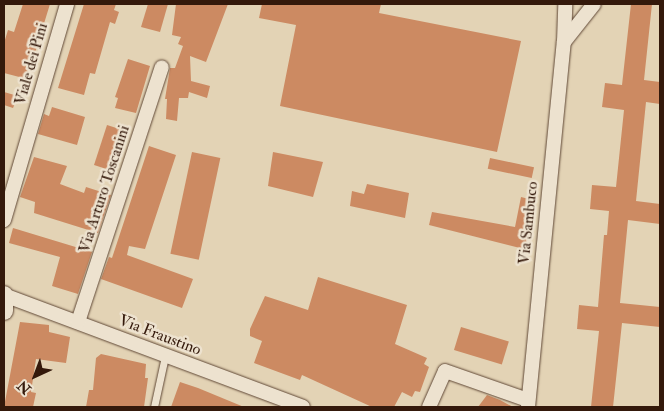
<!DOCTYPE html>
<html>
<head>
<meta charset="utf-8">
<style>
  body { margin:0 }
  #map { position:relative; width:664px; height:411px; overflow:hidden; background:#e3d3b5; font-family:"IM FELL Double Pica",serif }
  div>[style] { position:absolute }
  .building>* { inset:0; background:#cc8a62; transform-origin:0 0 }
  .roads { filter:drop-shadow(0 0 1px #604836) drop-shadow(0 0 1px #604836) }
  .service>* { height:7px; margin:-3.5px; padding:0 3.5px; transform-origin:3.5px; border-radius:3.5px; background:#ede2cf }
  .minor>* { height:14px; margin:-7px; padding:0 7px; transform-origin:7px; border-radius:7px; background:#ede2cf }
  .tertiary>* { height:18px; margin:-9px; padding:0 9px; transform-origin:9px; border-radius:9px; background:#ede2cf }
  span { translate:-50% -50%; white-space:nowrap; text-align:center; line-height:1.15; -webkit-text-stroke:5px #ede2cf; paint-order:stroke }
  .street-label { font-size:16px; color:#34190b }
  .frame { position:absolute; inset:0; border:5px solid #34190b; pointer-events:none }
  .north { position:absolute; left:10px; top:351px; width:50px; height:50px; -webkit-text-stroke:4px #ede2cf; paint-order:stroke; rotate:223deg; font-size:14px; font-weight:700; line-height:20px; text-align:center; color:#34190b }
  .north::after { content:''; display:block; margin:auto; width:18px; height:22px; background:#34190b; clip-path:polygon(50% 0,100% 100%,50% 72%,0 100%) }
</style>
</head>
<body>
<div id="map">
  <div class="building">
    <i style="clip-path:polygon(23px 4px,50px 4px,27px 79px,4px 73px,4px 43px,8px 30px,14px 32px)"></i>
    <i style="clip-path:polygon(84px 4px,116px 4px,114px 10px,119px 12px,115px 24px,110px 22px,95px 74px,90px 73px,84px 95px,58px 88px)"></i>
    <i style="clip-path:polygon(148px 4px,168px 4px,160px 32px,141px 27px)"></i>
    <i style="clip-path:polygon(176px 4px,228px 4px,206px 62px,190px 56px,191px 81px,210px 86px,207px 98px,189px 92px,188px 98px,179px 98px,177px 121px,166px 119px,167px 99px,165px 99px,170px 68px,175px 68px,183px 46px,178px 44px,181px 37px,172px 35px)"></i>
    <i style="clip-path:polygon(262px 4px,381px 4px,379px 13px,521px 41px,497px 152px,280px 106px,296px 25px,259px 18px)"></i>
    <i style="clip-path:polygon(631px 4px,652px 4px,644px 80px,660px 82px,660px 104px,646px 102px,636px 201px,660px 204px,660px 224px,628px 220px,620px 303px,660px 307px,660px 327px,622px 323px,613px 407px,591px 407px,599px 331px,577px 329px,579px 305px,598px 307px,604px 235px,607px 235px,609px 211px,590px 209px,592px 185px,616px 187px,624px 110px,602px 107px,605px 83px,622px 85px)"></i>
    <i style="clip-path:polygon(128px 59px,150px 66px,136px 113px,115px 108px,118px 98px,115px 97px)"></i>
    <i style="clip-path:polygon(4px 92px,18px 96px,13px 108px,4px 105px)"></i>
    <i style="clip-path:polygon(52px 107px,85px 117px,77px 145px,38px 134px,44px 114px,49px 116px)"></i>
    <i style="left:107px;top:125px;width:22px;height:42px;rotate:18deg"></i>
    <i style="clip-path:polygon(149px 146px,176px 155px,145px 249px,129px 246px,127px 255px,193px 279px,182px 308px,101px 279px,109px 257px,112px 258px)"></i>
    <i style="left:192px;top:152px;width:29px;height:104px;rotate:12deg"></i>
    <i style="clip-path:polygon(273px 152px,323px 162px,313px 197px,268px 186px)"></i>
    <i style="clip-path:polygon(34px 157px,67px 166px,60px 184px,84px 193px,86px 187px,111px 195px,98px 233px,34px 213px,35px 202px,20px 197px)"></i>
    <i style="left:490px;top:158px;width:45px;height:11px;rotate:12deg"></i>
    <i style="clip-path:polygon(367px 184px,409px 193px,405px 218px,350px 206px,352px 191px,364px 194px)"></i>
    <i style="clip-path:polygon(521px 197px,533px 200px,528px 250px,429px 225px,432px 212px,515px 227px)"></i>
    <i style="clip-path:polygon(13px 228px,92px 252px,78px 294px,52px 286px,60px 257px,9px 243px)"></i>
    <i style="clip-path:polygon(318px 277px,407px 305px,395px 344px,427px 358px,424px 364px,429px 367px,420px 392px,415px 391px,412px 397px,402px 392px,394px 407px,372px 407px,302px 375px,300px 380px,254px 363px,262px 341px,250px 336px,250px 329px,265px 296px,308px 310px)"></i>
    <i style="clip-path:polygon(20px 322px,49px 325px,49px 332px,70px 337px,66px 363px,36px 359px,31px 392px,36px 393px,33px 407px,4px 407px)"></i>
    <i style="left:461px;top:327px;width:50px;height:24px;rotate:17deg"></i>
    <i style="clip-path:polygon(101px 354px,146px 364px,145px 378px,148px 378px,144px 407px,86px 407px,89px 390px,93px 390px,96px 358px)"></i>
    <i style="clip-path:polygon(180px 382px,198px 388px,244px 407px,171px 407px)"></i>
    <i style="clip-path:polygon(487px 395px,500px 400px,513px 407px,478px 407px)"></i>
  </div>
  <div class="roads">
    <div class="service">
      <i style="left:154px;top:407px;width:52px;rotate:-77.8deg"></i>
    </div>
    <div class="minor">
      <i style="left:564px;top:42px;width:48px;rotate:-51.7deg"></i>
      <i style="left:4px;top:220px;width:225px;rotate:-73.7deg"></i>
      <i style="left:4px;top:295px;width:319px;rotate:20.5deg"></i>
      <i style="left:78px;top:322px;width:268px;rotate:-71.8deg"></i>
      <i style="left:429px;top:407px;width:39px;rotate:-66deg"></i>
      <i style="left:445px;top:371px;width:88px;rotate:19.3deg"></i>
      <i style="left:528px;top:407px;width:367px;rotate:-84.4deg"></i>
      <i style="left:564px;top:42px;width:38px;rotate:-88deg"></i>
    </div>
    <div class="tertiary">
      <i style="left:4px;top:311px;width:16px;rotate:-90deg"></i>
    </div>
  </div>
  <div class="street-label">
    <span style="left:31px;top:64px;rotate:-74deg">Viale dei Pini</span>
    <span style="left:104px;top:189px;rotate:-72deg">Via Arturo Toscanini</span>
    <span style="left:528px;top:223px;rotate:-84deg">Via Sambuco</span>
    <span style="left:160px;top:335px;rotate:21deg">Via Fraustino</span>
  </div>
  <div class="frame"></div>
  <div class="north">N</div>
</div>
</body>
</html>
